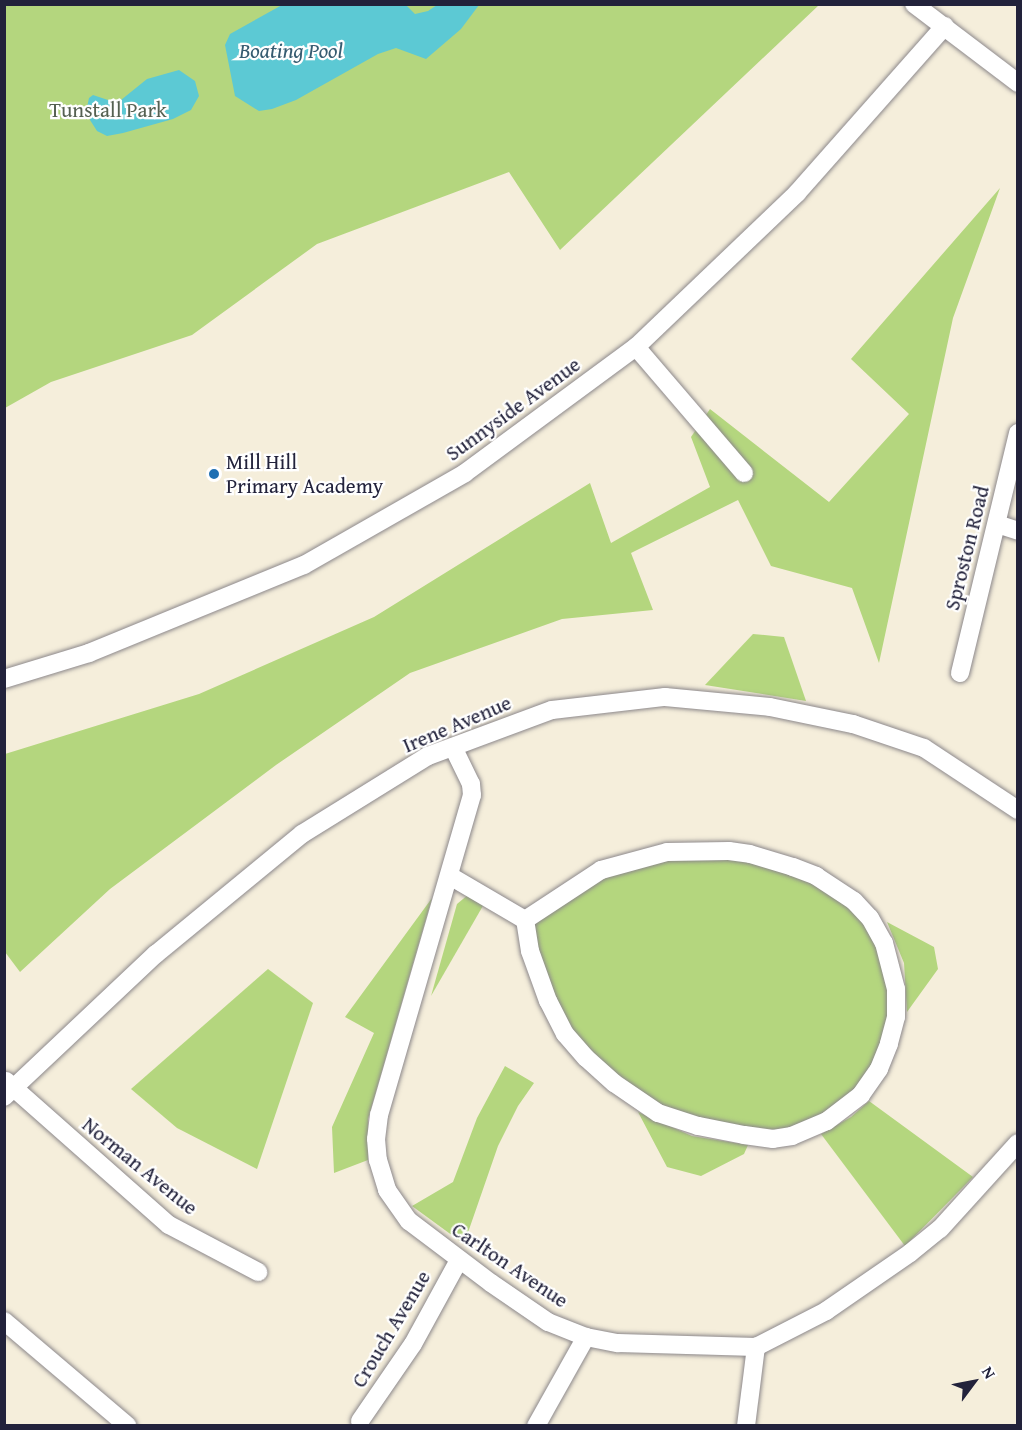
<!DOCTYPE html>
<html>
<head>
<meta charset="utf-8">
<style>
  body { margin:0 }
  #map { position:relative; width:1022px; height:1430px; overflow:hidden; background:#f5eedb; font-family:"Gentium Book Plus",serif }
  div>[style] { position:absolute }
  .green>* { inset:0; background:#b4d67e }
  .water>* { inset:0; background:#5cc9d4 }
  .roads { filter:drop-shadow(0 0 2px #8c888b) drop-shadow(0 0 2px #8c888b) }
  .minor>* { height:18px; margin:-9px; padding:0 9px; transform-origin:9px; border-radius:9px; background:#fff }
  .dots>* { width:16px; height:16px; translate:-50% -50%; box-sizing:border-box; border:3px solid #fff; border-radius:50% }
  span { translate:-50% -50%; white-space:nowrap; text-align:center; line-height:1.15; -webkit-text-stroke:4.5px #fff; paint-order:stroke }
  .park-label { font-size:21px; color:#556152 }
  .street-label { font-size:21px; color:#22223b }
  .poi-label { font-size:21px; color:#22223b }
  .left { translate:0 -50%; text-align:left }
  .water-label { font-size:22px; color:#365c71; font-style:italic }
  .frame { position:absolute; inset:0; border:6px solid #22223b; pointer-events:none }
  .north { position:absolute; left:944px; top:1352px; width:60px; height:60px; -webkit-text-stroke:4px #fff; paint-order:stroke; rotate:58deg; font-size:16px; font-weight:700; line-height:24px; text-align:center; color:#22223b }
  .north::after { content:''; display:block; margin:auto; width:21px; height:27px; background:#22223b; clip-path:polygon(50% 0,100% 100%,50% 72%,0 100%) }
</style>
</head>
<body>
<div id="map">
  <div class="green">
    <i style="clip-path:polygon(4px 5px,819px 5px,560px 250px,509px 172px,317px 244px,192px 335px,51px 382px,5px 408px)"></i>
    <i style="clip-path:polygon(1000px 188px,953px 318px,879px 663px,852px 588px,771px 566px,738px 500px,631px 553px,653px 610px,562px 619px,410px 673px,276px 765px,110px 889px,20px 972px,5px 952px,5px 754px,199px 694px,374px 617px,590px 483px,611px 543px,710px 487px,691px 437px,710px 409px,829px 502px,909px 414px,851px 359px)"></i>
    <i style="clip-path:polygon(753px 634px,784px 637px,806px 701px,705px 685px)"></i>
    <i style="clip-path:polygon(667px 852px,769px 859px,870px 918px,896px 1017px,864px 1090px,792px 1136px,653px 1110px,565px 1034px,525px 920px,551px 900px)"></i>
    <i style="clip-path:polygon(469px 894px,484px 904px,431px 996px,457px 904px)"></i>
    <i style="clip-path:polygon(432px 898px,368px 1119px,368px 1160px,334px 1173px,332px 1127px,374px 1033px,345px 1017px)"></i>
    <i style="clip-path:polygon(887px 922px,934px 947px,938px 969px,907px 1012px,904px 963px)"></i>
    <i style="clip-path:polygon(268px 969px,313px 1003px,257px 1169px,177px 1128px,131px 1089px)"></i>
    <i style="clip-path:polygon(505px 1066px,534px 1083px,518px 1106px,498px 1146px,464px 1244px,412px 1206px,453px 1182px,477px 1118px)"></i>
    <i style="clip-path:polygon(869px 1101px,973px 1177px,905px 1246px,821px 1134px,851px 1117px)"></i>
    <i style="clip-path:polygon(638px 1112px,692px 1136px,748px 1145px,744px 1154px,701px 1176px,667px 1167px)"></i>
  </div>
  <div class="water">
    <i style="clip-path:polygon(282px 5px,406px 5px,415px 14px,428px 11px,437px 5px,479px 5px,461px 29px,426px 59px,396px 48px,378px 54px,296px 100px,272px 109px,259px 111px,235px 96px,225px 45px,230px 34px)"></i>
    <i style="clip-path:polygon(179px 70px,195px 81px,199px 96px,191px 110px,173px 119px,123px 133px,107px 136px,97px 131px,90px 120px,87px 107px,89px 98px,93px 95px,108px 100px,121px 100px,147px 79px)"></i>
  </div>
  <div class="roads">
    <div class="minor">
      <i style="left:914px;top:4px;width:131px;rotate:37.2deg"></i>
      <i style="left:636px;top:347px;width:166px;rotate:49.4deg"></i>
      <i style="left:997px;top:524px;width:22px;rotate:18deg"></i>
      <i style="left:960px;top:673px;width:247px;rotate:-76.4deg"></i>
      <i style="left:4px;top:679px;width:89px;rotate:-17deg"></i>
      <i style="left:89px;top:653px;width:232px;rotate:-22.3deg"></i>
      <i style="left:304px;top:565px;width:185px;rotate:-29.7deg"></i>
      <i style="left:465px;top:473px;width:212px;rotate:-36.4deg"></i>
      <i style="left:636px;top:347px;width:223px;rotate:-43.7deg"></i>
      <i style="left:797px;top:193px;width:223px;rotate:-48.5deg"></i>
      <i style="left:453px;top:747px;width:41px;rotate:64.1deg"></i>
      <i style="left:471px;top:784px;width:11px;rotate:85deg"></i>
      <i style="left:472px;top:795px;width:333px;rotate:106.2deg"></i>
      <i style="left:379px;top:1115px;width:24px;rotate:97deg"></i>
      <i style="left:376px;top:1139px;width:21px;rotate:85deg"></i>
      <i style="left:378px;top:1160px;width:31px;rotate:73deg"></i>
      <i style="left:387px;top:1190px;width:38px;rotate:55deg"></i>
      <i style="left:409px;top:1221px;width:103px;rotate:37.1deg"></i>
      <i style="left:491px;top:1283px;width:69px;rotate:34.4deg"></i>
      <i style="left:548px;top:1322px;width:41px;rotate:21.5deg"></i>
      <i style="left:586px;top:1337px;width:33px;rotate:11deg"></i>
      <i style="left:618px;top:1343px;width:138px;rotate:1.7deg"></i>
      <i style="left:756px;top:1347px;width:79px;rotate:-27.2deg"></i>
      <i style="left:826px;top:1311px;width:102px;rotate:-34.6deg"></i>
      <i style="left:910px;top:1253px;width:38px;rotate:-39deg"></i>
      <i style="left:940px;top:1229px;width:116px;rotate:-47.8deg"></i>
      <i style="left:450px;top:876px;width:87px;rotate:30.4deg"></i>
      <i style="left:525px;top:920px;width:91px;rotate:-33.3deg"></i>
      <i style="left:601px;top:870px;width:68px;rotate:-15.3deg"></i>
      <i style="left:667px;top:852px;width:62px;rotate:-0.9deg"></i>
      <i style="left:729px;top:851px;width:21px;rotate:8deg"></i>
      <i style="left:750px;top:854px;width:45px;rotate:16.8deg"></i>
      <i style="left:793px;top:867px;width:25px;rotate:21deg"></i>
      <i style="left:816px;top:876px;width:45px;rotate:33.3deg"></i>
      <i style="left:854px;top:901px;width:23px;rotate:47deg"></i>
      <i style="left:870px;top:918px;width:29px;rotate:61deg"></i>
      <i style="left:884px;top:943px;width:48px;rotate:75.4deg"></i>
      <i style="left:896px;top:989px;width:28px;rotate:90deg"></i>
      <i style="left:896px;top:1017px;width:28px;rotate:105deg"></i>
      <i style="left:889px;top:1044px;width:27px;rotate:112deg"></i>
      <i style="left:879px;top:1069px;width:32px;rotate:125deg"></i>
      <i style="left:861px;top:1095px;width:43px;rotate:142.6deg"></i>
      <i style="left:827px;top:1121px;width:38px;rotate:157deg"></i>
      <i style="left:792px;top:1136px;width:19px;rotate:171deg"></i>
      <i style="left:773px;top:1139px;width:29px;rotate:-172deg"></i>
      <i style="left:744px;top:1135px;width:47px;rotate:-168.9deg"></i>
      <i style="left:698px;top:1126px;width:42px;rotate:-162deg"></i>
      <i style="left:658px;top:1113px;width:53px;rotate:-145.7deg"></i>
      <i style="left:614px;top:1083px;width:38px;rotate:-138deg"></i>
      <i style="left:586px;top:1058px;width:32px;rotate:-131deg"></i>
      <i style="left:565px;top:1034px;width:37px;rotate:-117deg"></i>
      <i style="left:548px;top:1001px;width:53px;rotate:-109.8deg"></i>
      <i style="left:530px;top:951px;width:31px;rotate:-99deg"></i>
      <i style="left:6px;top:1081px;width:217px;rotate:41.5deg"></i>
      <i style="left:169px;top:1225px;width:101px;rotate:27.8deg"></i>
      <i style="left:4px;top:1097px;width:209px;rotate:-43.3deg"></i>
      <i style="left:156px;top:954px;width:189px;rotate:-39.4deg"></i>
      <i style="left:302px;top:834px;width:148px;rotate:-31.8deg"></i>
      <i style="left:428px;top:756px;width:132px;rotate:-20.4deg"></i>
      <i style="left:552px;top:710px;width:114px;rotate:-6.6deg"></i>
      <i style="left:665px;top:697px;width:105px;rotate:5.4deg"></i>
      <i style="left:770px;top:707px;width:85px;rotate:11.6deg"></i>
      <i style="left:853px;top:724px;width:75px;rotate:18.7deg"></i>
      <i style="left:924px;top:748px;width:113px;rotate:33.4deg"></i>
      <i style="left:4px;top:1321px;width:162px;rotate:40.3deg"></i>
      <i style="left:360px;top:1421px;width:93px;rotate:-55.5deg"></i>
      <i style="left:413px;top:1344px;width:96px;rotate:-61.3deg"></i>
      <i style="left:536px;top:1426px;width:102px;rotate:-60.7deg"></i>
      <i style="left:746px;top:1426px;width:80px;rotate:-82.8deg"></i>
    </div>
  </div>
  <div class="dots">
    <i style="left:214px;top:474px;background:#1f6fb2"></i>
  </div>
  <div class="park-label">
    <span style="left:108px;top:110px">Tunstall Park</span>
  </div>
  <div class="street-label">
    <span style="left:513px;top:409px;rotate:-36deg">Sunnyside Avenue</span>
    <span style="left:967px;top:548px;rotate:-76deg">Sproston Road</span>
    <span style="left:457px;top:724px;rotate:-23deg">Irene Avenue</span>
    <span style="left:140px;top:1166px;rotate:39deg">Norman Avenue</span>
    <span style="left:510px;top:1265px;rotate:34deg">Carlton Avenue</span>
    <span style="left:391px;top:1329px;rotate:-59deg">Crouch Avenue</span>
  </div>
  <div class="poi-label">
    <span class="left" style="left:226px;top:474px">Mill Hill<br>Primary Academy</span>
  </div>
  <div class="water-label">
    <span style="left:291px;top:51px">Boating Pool</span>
  </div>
  <div class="frame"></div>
  <div class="north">N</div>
</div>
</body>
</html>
